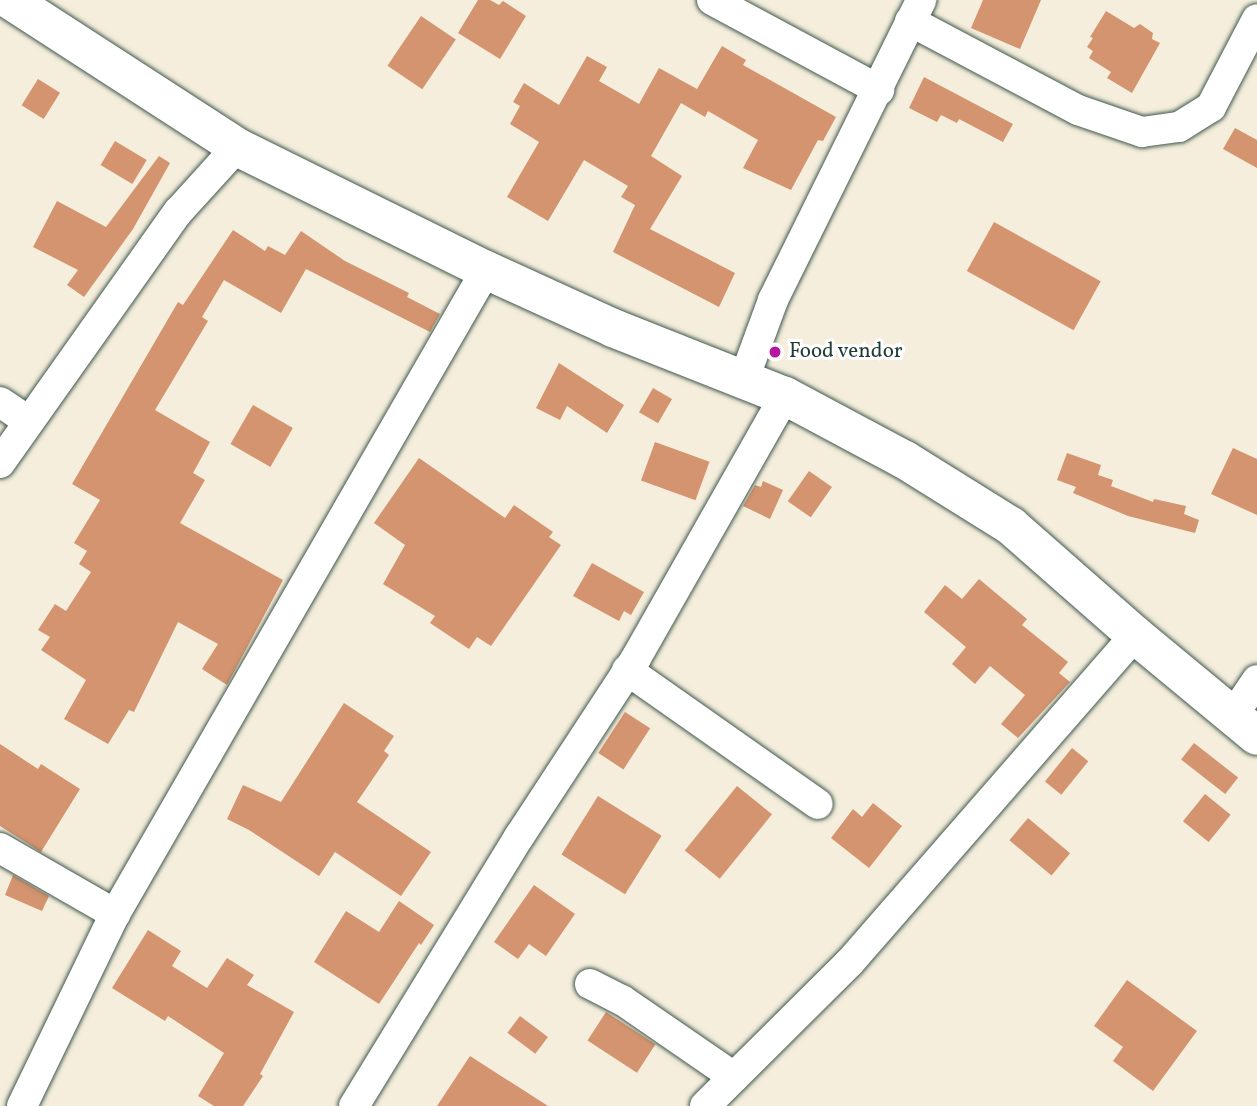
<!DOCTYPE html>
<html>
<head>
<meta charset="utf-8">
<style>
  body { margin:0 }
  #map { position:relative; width:1257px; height:1106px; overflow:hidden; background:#f5eedc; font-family:Vollkorn,serif }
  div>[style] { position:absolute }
  .building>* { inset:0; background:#d3946f; transform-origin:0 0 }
  .roads { filter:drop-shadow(0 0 2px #3f584d) drop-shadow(0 0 2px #3f584d) }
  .minor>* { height:30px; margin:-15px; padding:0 15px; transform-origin:15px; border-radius:15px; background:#fff }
  .major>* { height:38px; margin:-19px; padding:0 19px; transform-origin:19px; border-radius:19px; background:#fff }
  .dots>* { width:19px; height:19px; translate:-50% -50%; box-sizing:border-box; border:4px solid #fff; border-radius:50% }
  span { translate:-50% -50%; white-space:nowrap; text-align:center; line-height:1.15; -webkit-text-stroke:6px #fff; paint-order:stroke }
  .poi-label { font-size:21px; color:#1f3d34 }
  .left { translate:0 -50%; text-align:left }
</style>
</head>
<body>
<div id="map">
  <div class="building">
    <i style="clip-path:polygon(478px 0,490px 0,499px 5px,503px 1px,526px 16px,500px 59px,458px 33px)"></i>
    <i style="clip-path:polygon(983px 0,1041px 0,1020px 49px,971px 28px)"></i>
    <i style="clip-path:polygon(1106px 11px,1134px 28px,1140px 24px,1153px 33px,1152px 39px,1160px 43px,1132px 93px,1107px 78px,1111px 72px,1089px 58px,1093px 51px,1087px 47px,1093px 38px,1090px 37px)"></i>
    <i style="left:421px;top:16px;width:42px;height:60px;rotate:34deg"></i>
    <i style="clip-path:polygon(722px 46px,746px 60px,743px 65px,836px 117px,823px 141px,818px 140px,791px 190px,743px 168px,758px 140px,708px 111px,705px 117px,681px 103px,651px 156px,682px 176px,650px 229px,735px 273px,719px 307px,613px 252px,635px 205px,621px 197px,628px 186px,584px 160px,548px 221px,507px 197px,539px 142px,510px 124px,520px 106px,513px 102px,524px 83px,559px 105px,587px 56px,607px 67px,599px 81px,639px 104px,659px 68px,697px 89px)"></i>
    <i style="clip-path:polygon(924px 77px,1013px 124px,1003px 142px,959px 119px,957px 123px,941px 115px,937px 122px,909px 108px)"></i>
    <i style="left:38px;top:79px;width:26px;height:31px;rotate:32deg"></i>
    <i style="clip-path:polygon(1235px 128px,1257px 140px,1257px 168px,1223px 149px)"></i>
    <i style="left:115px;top:141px;width:37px;height:28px;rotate:31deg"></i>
    <i style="clip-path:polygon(159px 156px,170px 163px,133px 229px,84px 297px,67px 285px,78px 270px,33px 247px,57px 201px,106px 227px)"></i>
    <i style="left:994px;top:222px;width:122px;height:56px;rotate:29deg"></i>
    <i style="clip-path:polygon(233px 230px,265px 251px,268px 246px,285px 255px,301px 231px,345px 261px,409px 293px,407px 297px,440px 314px,430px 332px,306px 269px,281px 313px,224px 280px,202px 317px,208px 321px,155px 410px,210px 442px,193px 473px,205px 480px,180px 523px,283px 580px,227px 685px,202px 669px,218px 644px,178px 622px,134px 712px,129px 710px,108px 744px,64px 719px,86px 680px,41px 650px,50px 637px,38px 630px,55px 604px,66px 611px,91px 572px,79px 564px,87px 551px,74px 543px,100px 500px,72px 484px,178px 302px,183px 305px)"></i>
    <i style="clip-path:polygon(559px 363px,624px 405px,607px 433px,567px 406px,560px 420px,536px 408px)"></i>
    <i style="left:653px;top:388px;width:22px;height:28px;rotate:30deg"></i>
    <i style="left:253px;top:405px;width:46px;height:45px;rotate:30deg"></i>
    <i style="left:655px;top:442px;width:58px;height:41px;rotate:20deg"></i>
    <i style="clip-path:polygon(1233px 448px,1257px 459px,1257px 515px,1211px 494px)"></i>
    <i style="clip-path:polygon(1067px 453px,1101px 465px,1098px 475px,1113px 480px,1111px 486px,1153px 502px,1154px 499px,1186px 506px,1184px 514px,1199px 520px,1195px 533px,1128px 516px,1073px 493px,1076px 487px,1057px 480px)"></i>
    <i style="clip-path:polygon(419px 458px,505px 518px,514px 505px,553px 532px,549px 537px,561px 545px,491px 646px,477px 637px,469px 649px,430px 623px,435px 616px,383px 584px,405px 545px,374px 523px)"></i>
    <i style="left:809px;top:471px;width:28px;height:37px;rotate:35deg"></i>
    <i style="clip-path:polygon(763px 481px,783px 490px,770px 519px,743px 506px,755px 485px,761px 487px)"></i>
    <i style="clip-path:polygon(592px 563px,644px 592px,631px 615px,624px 611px,619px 621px,573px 596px)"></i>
    <i style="clip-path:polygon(979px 579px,1027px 619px,1022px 625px,1068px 662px,1059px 673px,1070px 682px,1018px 738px,1001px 724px,1025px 695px,990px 666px,975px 684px,952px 664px,966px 647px,924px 612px,945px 585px,962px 599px)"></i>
    <i style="clip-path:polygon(344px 703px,394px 736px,384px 751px,389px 755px,357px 802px,431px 852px,401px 896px,335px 852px,319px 876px,249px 830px,227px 819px,243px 785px,281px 802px)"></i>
    <i style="left:625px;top:712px;width:30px;height:49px;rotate:33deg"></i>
    <i style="left:1194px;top:743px;width:56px;height:21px;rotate:38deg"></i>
    <i style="clip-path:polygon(0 744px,38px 769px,41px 764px,80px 789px,41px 852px,0 826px)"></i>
    <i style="left:1072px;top:748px;width:21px;height:43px;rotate:39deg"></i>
    <i style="left:737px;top:786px;width:45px;height:83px;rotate:39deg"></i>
    <i style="left:1205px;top:794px;width:33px;height:35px;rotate:39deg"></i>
    <i style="left:598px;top:796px;width:75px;height:69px;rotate:32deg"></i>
    <i style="clip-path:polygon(873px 803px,902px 826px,869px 868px,831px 838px,853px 809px,862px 817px)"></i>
    <i style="left:1028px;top:818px;width:55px;height:29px;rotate:40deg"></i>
    <i style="clip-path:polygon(13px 875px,49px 896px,42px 911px,5px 895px)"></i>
    <i style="clip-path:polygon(534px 885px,575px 914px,546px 956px,529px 944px,518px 959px,494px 942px)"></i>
    <i style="clip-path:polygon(399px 901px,434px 925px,421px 945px,419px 943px,379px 1004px,314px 962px,346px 911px,379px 932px)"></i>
    <i style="clip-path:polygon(148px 930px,181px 951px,172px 966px,207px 988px,227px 958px,254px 975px,247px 985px,294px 1012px,260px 1074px,263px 1076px,243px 1106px,214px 1106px,198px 1096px,224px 1053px,168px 1016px,165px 1021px,112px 988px)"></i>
    <i style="clip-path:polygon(1127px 980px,1197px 1031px,1153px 1091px,1113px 1061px,1123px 1047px,1094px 1026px)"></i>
    <i style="left:606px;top:1012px;width:59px;height:34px;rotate:33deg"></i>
    <i style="left:520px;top:1016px;width:35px;height:21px;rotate:37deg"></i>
    <i style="clip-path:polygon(470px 1056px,548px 1106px,437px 1106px)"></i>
  </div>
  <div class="roads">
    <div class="minor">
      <i style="left:712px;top:0;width:190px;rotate:28.3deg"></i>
      <i style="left:910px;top:21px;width:190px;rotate:27.9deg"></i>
      <i style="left:1078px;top:110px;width:68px;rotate:19deg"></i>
      <i style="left:1142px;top:132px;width:37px;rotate:-8deg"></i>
      <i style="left:1179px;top:127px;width:38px;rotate:-32deg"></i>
      <i style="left:1211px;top:107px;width:99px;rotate:-62.4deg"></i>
      <i style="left:744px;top:379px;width:84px;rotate:-69.8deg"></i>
      <i style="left:773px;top:300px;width:335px;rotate:-63.7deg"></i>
      <i style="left:0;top:402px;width:34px;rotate:34deg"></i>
      <i style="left:0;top:463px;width:308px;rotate:-54.7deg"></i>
      <i style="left:178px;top:212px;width:88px;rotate:-47.8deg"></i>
      <i style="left:627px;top:670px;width:233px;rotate:35.1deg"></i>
      <i style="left:1234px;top:714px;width:41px;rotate:-55.9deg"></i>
      <i style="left:0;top:848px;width:133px;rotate:29.9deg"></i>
      <i style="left:590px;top:984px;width:36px;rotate:27deg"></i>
      <i style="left:622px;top:1000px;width:136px;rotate:34.5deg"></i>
      <i style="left:22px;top:1106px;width:213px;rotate:-64.2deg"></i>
      <i style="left:115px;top:914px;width:743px;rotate:-60.05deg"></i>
      <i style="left:354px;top:1106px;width:316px;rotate:-58.5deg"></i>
      <i style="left:519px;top:837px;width:214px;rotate:-56.8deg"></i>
      <i style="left:636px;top:658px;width:301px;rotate:-60.4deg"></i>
      <i style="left:705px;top:1106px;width:204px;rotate:-44.8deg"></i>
      <i style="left:850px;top:962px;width:434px;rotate:-48.9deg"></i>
    </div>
    <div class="major">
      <i style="left:10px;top:0;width:270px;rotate:32.9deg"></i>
      <i style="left:237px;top:147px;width:278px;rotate:26.3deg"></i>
      <i style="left:486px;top:270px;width:140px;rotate:24.5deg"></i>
      <i style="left:613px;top:328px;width:185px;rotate:21.6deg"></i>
      <i style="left:785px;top:396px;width:136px;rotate:28.1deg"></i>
      <i style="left:905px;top:460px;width:125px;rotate:31.9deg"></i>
      <i style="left:1011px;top:526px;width:165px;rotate:41.3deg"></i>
      <i style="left:1135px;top:635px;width:158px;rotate:39.6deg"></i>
    </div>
  </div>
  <div class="dots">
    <i style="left:775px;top:352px;background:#b5179e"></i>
  </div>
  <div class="poi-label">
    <span class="left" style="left:789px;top:352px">Food vendor</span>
  </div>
</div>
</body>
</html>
